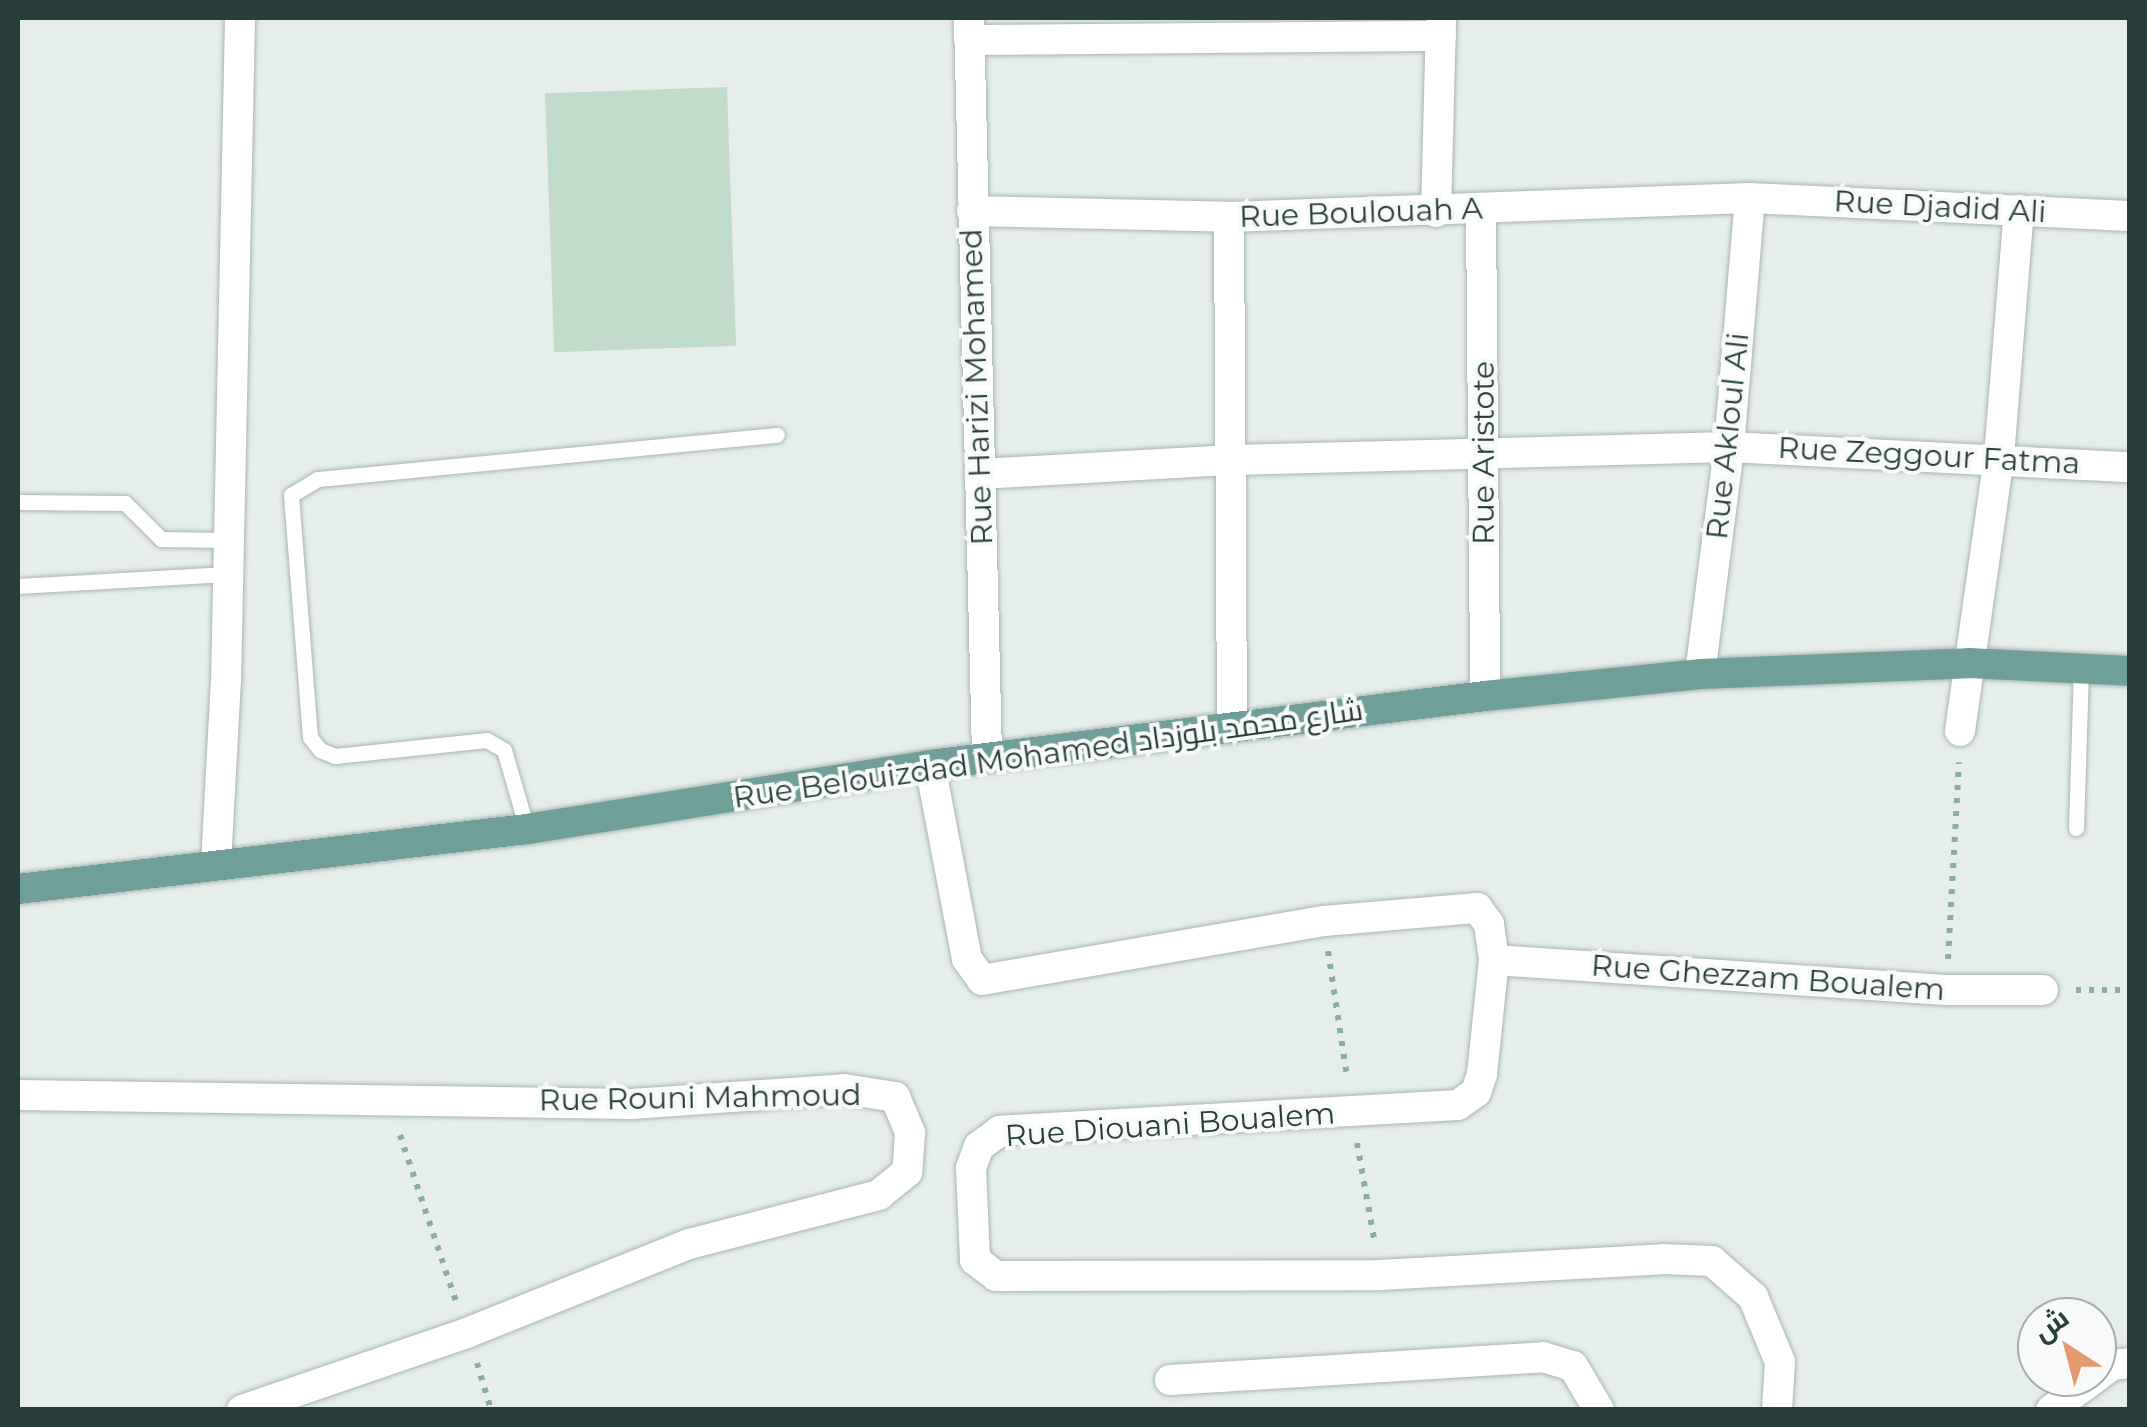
<!DOCTYPE html>
<html>
<head>
<meta charset="utf-8">
<style>
  body { margin:0 }
  #map { position:relative; width:2147px; height:1427px; overflow:hidden; background:#e6eeeb; font-family:Montserrat,Cairo,sans-serif }
  div>[style] { position:absolute }
  .green>* { inset:0; background:#c2dccc; transform-origin:0 0 }
  .path>* { height:6px; margin-top:-3px; transform-origin:0; background:repeating-linear-gradient(90deg,#8aaea7 0 5px,transparent 0 13px) }
  .roads { filter:drop-shadow(0 0 2px #a9b6b3) drop-shadow(0 0 2px #a9b6b3) }
  .lane>* { height:15px; margin:-7.5px; padding:0 7.5px; transform-origin:7.5px; border-radius:7.5px; background:#fff }
  .street>* { height:30px; margin:-15px; padding:0 15px; transform-origin:15px; border-radius:15px; background:#fff }
  .primary>* { height:30px; margin:-15px; padding:0 15px; transform-origin:15px; border-radius:15px; background:#709e98 }
  span { translate:-50% -50%; white-space:nowrap; text-align:center; line-height:1.15; -webkit-text-stroke:8px #f7faf9; paint-order:stroke }
  .street-label { font-size:30px; color:#273e3b }
  .frame { position:absolute; inset:0; border:20px solid #273e3b; pointer-events:none }
  .north { position:absolute; left:2017px; top:1297px; width:100px; height:100px; box-sizing:border-box; background:#f7faf9; border:2px solid #a4afad; border-radius:50%; rotate:324deg; font-size:28px; font-weight:700; line-height:40px; text-align:center; color:#273e3b }
  .north::after { content:''; display:block; margin:auto; width:35px; height:45px; background:#e49a6e; clip-path:polygon(50% 0,100% 100%,50% 72%,0 100%) }
</style>
</head>
<body>
<div id="map">
  <div class="green">
    <i style="left:727px;top:87px;width:259px;height:182px;rotate:88deg"></i>
  </div>
  <div class="path">
    <i style="left:1328px;top:951px;width:127px;rotate:81.4deg"></i>
    <i style="left:1948px;top:959px;width:197px;rotate:-86.8deg"></i>
    <i style="left:2076px;top:990px;width:54px"></i>
    <i style="left:400px;top:1135px;width:178px;rotate:71.4deg"></i>
    <i style="left:1357px;top:1143px;width:103px;rotate:79.9deg"></i>
    <i style="left:477px;top:1363px;width:49px;rotate:73.4deg"></i>
  </div>
  <div class="roads">
    <div class="lane">
      <i style="left:18px;top:502px;width:107px;rotate:0.5deg"></i>
      <i style="left:125px;top:503px;width:51px;rotate:45deg"></i>
      <i style="left:161px;top:539px;width:67px;rotate:0.9deg"></i>
      <i style="left:18px;top:586px;width:209px;rotate:-3.3deg"></i>
      <i style="left:2076px;top:828px;width:158px;rotate:-88.2deg"></i>
      <i style="left:527px;top:829px;width:82px;rotate:-106.2deg"></i>
      <i style="left:504px;top:750px;width:20px;rotate:-150deg"></i>
      <i style="left:487px;top:740px;width:153px;rotate:174deg"></i>
      <i style="left:335px;top:756px;width:16px;rotate:-158deg"></i>
      <i style="left:320px;top:750px;width:16px;rotate:-128deg"></i>
      <i style="left:310px;top:737px;width:243px;rotate:-94.5deg"></i>
      <i style="left:291px;top:495px;width:31px;rotate:-31deg"></i>
      <i style="left:318px;top:479px;width:461px;rotate:-5.5deg"></i>
    </div>
    <div class="street">
      <i style="left:969px;top:18px;width:739px;rotate:88.6deg"></i>
      <i style="left:969px;top:40px;width:472px;rotate:-0.5deg"></i>
      <i style="left:1481px;top:210px;width:486px;rotate:89.5deg"></i>
      <i style="left:972px;top:211px;width:257px;rotate:1.3deg"></i>
      <i style="left:1229px;top:217px;width:521px;rotate:-2.09deg"></i>
      <i style="left:1750px;top:198px;width:380px;rotate:2.7deg"></i>
      <i style="left:1436px;top:212px;width:194px;rotate:-88.5deg"></i>
      <i style="left:1229px;top:217px;width:511px;rotate:89.66deg"></i>
      <i style="left:980px;top:474px;width:253px;rotate:-3.2deg"></i>
      <i style="left:1233px;top:460px;width:496px;rotate:-1.5deg"></i>
      <i style="left:1729px;top:447px;width:401px;rotate:2.9deg"></i>
      <i style="left:1700px;top:674px;width:229px;rotate:-82.7deg"></i>
      <i style="left:1729px;top:447px;width:250px;rotate:-85.2deg"></i>
      <i style="left:1960px;top:731px;width:277px;rotate:-81.9deg"></i>
      <i style="left:1999px;top:457px;width:248px;rotate:-85.4deg"></i>
      <i style="left:930px;top:765px;width:197px;rotate:79.2deg"></i>
      <i style="left:967px;top:959px;width:26px;rotate:54deg"></i>
      <i style="left:982px;top:980px;width:347px;rotate:-9.8deg"></i>
      <i style="left:1324px;top:921px;width:154px;rotate:-4.9deg"></i>
      <i style="left:1477px;top:908px;width:20px;rotate:53deg"></i>
      <i style="left:1489px;top:924px;width:36px;rotate:82deg"></i>
      <i style="left:1494px;top:960px;width:115px;rotate:96deg"></i>
      <i style="left:1482px;top:1074px;width:19px;rotate:108deg"></i>
      <i style="left:1476px;top:1092px;width:22px;rotate:144deg"></i>
      <i style="left:1458px;top:1105px;width:459px;rotate:176.8deg"></i>
      <i style="left:1000px;top:1131px;width:26px;rotate:144deg"></i>
      <i style="left:979px;top:1146px;width:23px;rotate:110deg"></i>
      <i style="left:971px;top:1168px;width:92px;rotate:87.5deg"></i>
      <i style="left:975px;top:1260px;width:26px;rotate:37deg"></i>
      <i style="left:996px;top:1276px;width:384px;rotate:-0.1deg"></i>
      <i style="left:1380px;top:1275px;width:283px;rotate:-3.2deg"></i>
      <i style="left:1663px;top:1259px;width:49px;rotate:2.3deg"></i>
      <i style="left:1712px;top:1261px;width:55px;rotate:41.3deg"></i>
      <i style="left:1753px;top:1297px;width:70px;rotate:67.4deg"></i>
      <i style="left:1780px;top:1362px;width:48px;rotate:93.6deg"></i>
      <i style="left:216px;top:864px;width:182px;rotate:-86.9deg"></i>
      <i style="left:226px;top:682px;width:664px;rotate:-88.79deg"></i>
      <i style="left:1494px;top:960px;width:453px;rotate:3.8deg"></i>
      <i style="left:1946px;top:990px;width:97px"></i>
      <i style="left:18px;top:1095px;width:614px;rotate:0.84deg"></i>
      <i style="left:632px;top:1104px;width:213px;rotate:-4deg"></i>
      <i style="left:844px;top:1089px;width:52px;rotate:8.9deg"></i>
      <i style="left:895px;top:1097px;width:39px;rotate:67deg"></i>
      <i style="left:910px;top:1133px;width:39px;rotate:94deg"></i>
      <i style="left:907px;top:1172px;width:36px;rotate:141deg"></i>
      <i style="left:879px;top:1195px;width:196px;rotate:165.5deg"></i>
      <i style="left:689px;top:1244px;width:239px;rotate:158.2deg"></i>
      <i style="left:467px;top:1333px;width:238px;rotate:161.1deg"></i>
      <i style="left:2097px;top:1376px;width:19px;rotate:-36deg"></i>
      <i style="left:2112px;top:1365px;width:18px;rotate:-6deg"></i>
      <i style="left:1170px;top:1380px;width:374px;rotate:-3.5deg"></i>
      <i style="left:1543px;top:1357px;width:31px;rotate:17deg"></i>
      <i style="left:1573px;top:1366px;width:51px;rotate:59.4deg"></i>
      <i style="left:2051px;top:1410px;width:56px;rotate:-36.3deg"></i>
    </div>
    <div class="primary">
      <i style="left:18px;top:889px;width:513px;rotate:-6.72deg"></i>
      <i style="left:527px;top:829px;width:408px;rotate:-9deg"></i>
      <i style="left:930px;top:765px;width:559px;rotate:-7.09deg"></i>
      <i style="left:1485px;top:696px;width:216px;rotate:-5.8deg"></i>
      <i style="left:1700px;top:674px;width:269px;rotate:-2.3deg"></i>
      <i style="left:1969px;top:663px;width:161px;rotate:2.8deg"></i>
    </div>
  </div>
  <div class="street-label">
    <span style="left:1940px;top:207px;rotate:3deg">Rue Djadid Ali</span>
    <span style="left:1361px;top:213px;rotate:-2deg">Rue Boulouah A</span>
    <span style="left:977px;top:387px;rotate:-92deg">Rue Harizi Mohamed</span>
    <span style="left:1728px;top:436px;rotate:-84deg">Rue Akloul Ali</span>
    <span style="left:1484px;top:453px;rotate:-90deg">Rue Aristote</span>
    <span style="left:1929px;top:456px;rotate:3deg">Rue Zeggour Fatma</span>
    <span style="left:1048px;top:754px;rotate:-8deg">Rue Belouizdad Mohamed شارع محمد بلوزداد</span>
    <span style="left:1768px;top:978px;rotate:4deg">Rue Ghezzam Boualem</span>
    <span style="left:700px;top:1098px;rotate:-1deg">Rue Rouni Mahmoud</span>
    <span style="left:1170px;top:1125px;rotate:-4deg">Rue Diouani Boualem</span>
  </div>
  <div class="frame"></div>
  <div class="north">ش</div>
</div>
</body>
</html>
